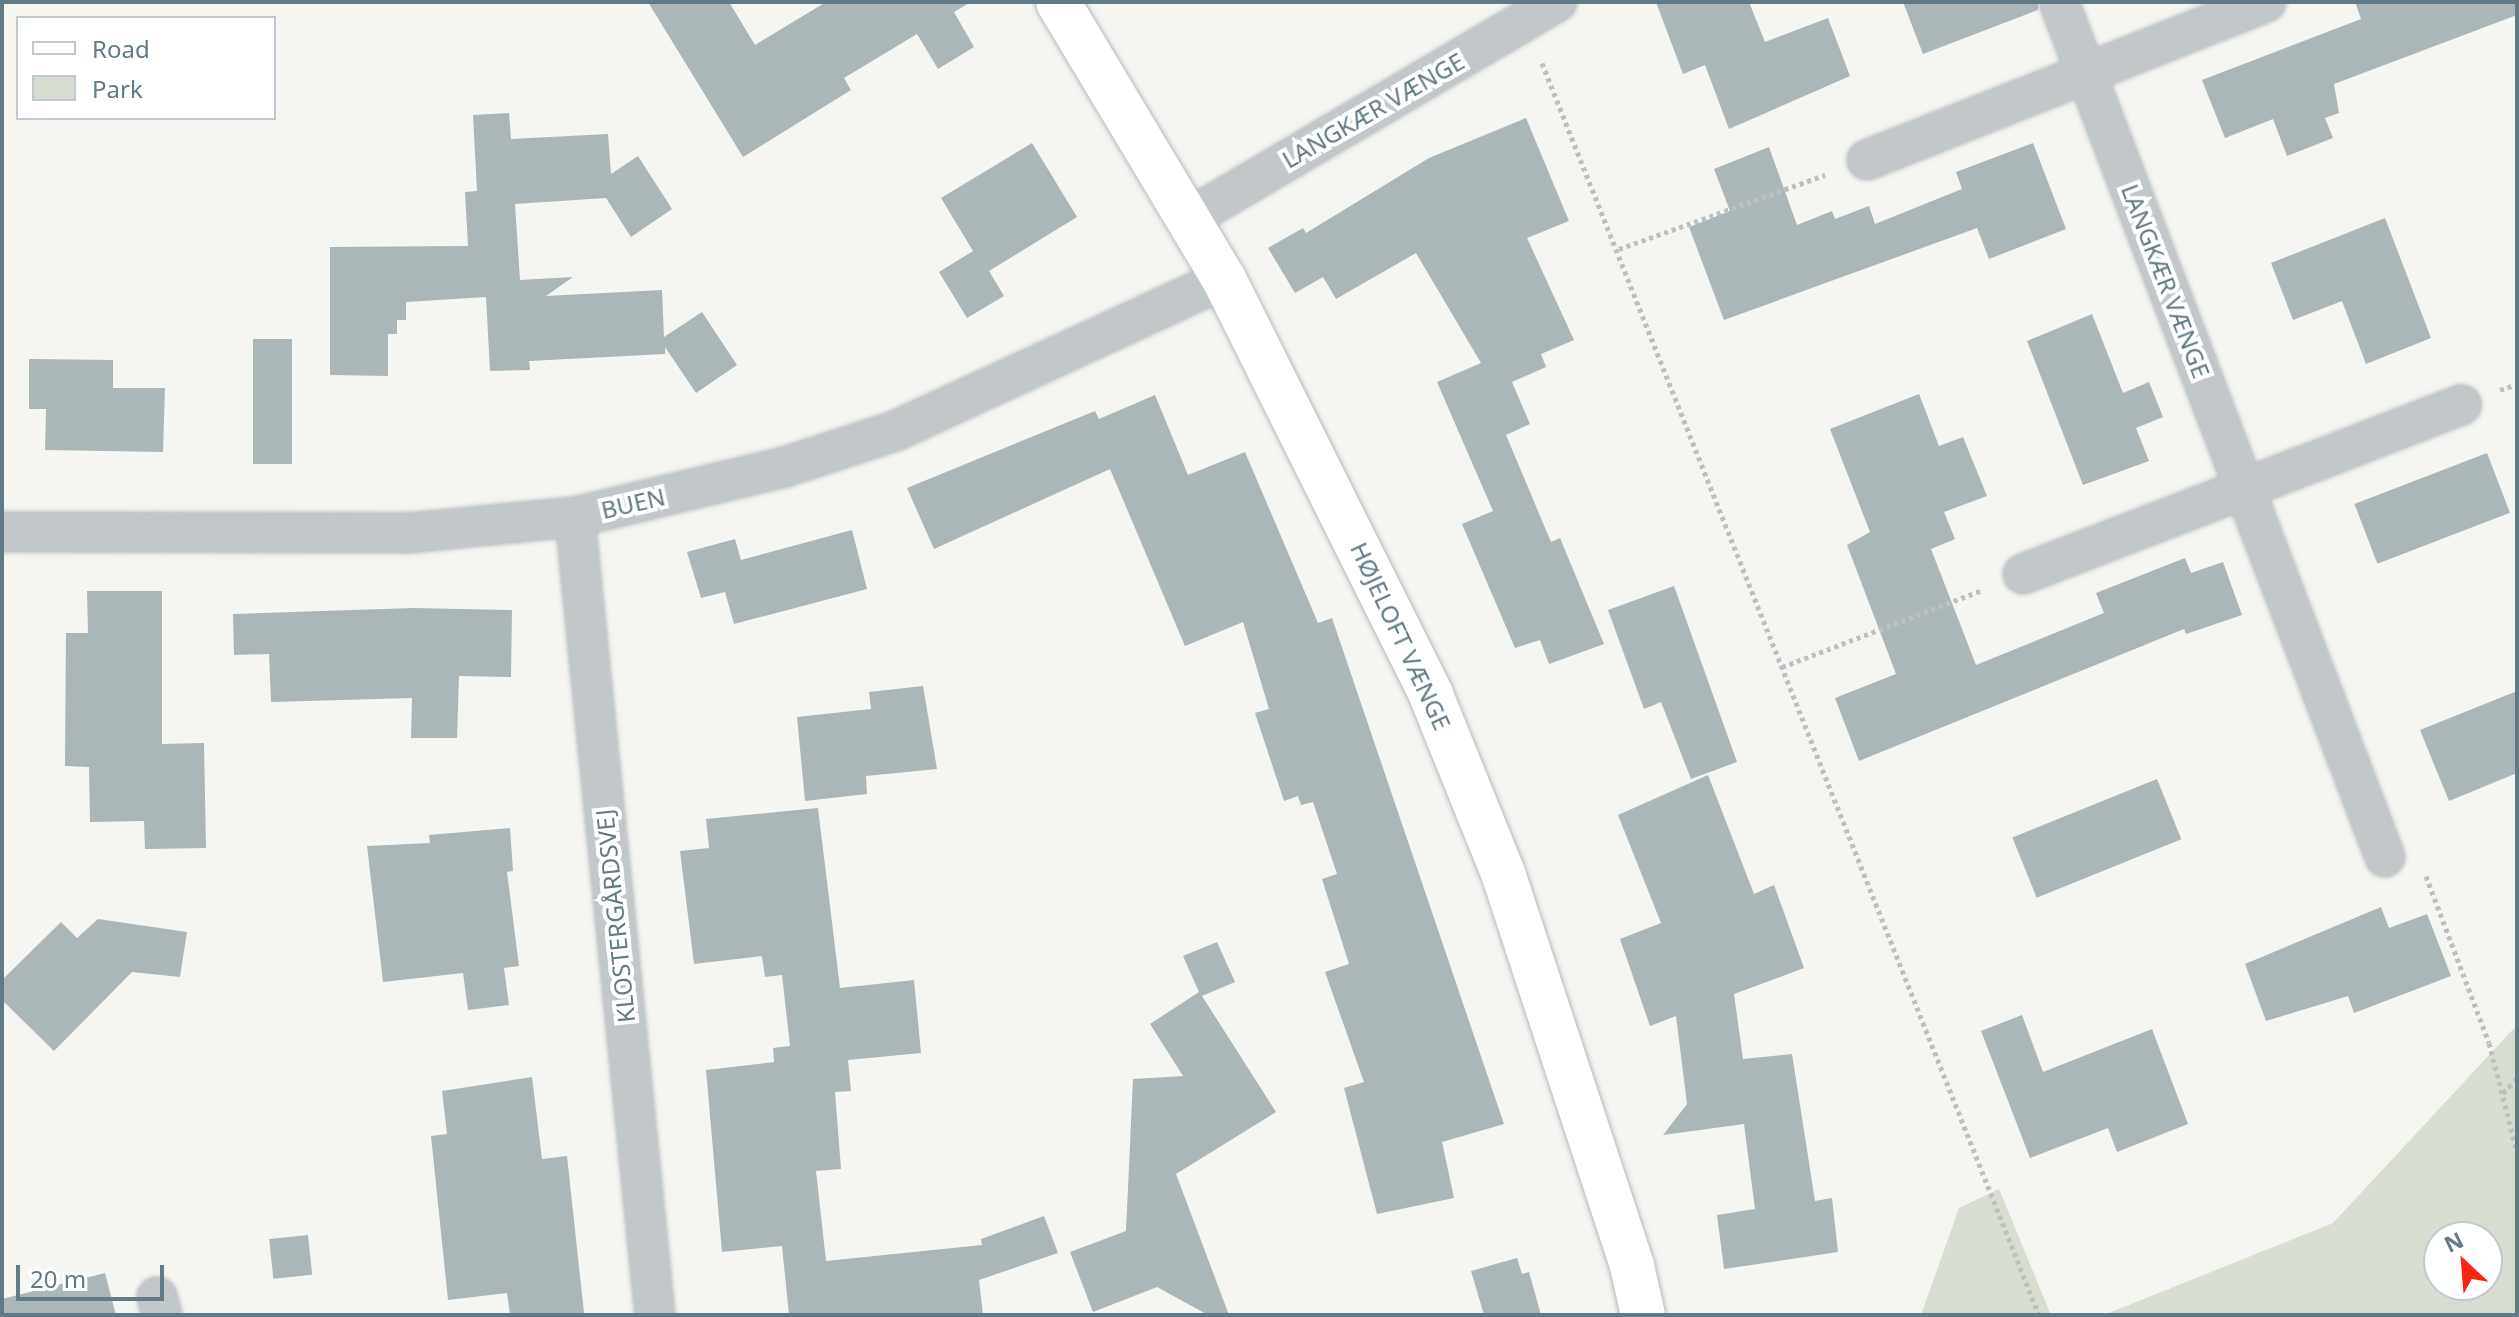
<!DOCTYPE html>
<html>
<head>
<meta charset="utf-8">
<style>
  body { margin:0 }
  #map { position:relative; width:2519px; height:1317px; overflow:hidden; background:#f5f5f1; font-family:"Noto Sans",sans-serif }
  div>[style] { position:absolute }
  .green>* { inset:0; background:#d7ddd1 }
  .building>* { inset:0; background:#abb6b9; transform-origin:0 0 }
  .path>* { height:5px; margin-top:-2.5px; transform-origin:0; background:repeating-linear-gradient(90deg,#bdc0c2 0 4px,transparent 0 8px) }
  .roads { filter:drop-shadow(0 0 2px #b4bbbe) drop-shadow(0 0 2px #b4bbbe) }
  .street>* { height:38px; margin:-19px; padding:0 19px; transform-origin:19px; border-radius:19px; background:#c2c7ca }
  .secondary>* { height:44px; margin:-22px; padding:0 22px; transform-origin:22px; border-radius:22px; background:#fff }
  span { translate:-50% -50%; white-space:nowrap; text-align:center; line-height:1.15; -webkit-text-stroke:8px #fff; paint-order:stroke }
  .street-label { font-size:24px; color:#617a85 }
  .frame { position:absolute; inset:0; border:4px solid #617a85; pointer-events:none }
  .legend { position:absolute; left:16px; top:16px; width:260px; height:104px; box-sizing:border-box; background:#fff; border:2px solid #c0cace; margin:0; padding:10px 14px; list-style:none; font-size:24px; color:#617a85 }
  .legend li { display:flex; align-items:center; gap:16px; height:40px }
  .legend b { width:40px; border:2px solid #c0cace }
  .north { position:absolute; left:2423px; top:1221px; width:80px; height:80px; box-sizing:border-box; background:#fff; border:2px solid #c0cace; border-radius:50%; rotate:334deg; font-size:22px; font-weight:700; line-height:32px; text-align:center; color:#617a85 }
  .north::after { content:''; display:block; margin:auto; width:28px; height:36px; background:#f42612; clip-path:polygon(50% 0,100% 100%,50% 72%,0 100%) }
  .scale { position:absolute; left:16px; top:1265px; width:148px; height:36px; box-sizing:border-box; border:4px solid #617a85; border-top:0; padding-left:10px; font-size:24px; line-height:28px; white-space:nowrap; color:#617a85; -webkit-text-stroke:6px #fff; paint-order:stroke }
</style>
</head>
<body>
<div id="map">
  <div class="green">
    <i style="clip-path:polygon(evenodd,2517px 1025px,2517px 1315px,2104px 1315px,2333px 1223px,2517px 1025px,2439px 1237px,2487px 1237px,2487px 1285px,2439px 1285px,2439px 1237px)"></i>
    <i style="clip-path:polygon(1999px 1189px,2051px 1315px,1921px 1315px,1959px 1208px)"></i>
  </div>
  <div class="building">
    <i style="clip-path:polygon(648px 2px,729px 2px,755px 45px,826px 2px,971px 2px,954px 12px,974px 47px,938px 69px,917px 34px,844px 78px,851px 90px,743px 157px)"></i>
    <i style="clip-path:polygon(1656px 2px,1749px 2px,1765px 42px,1828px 18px,1850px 76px,1729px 129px,1705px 65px,1683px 74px)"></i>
    <i style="clip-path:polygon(1903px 2px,2038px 2px,2038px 10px,1923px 54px)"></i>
    <i style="clip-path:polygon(2355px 2px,2517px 2px,2517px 15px,2334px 84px,2339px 113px,2325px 118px,2333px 138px,2287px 156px,2273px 119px,2225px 138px,2202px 80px,2361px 19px)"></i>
    <i style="clip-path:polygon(509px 113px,511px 139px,608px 134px,611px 174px,638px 156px,672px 209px,631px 237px,606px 198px,515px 204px,520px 280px,573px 277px,546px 296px,662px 290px,664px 337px,702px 312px,737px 365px,696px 393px,665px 347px,665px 354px,529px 361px,530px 370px,490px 371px,486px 297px,406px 302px,406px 320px,397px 320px,397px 334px,388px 334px,388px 376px,330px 375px,330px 247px,468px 246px,465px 192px,477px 191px,473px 115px)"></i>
    <i style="clip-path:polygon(1526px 118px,1569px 221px,1527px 238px,1574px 340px,1541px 354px,1546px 367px,1512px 382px,1530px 424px,1506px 435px,1551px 542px,1560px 538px,1604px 644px,1549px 664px,1540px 640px,1515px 648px,1462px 524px,1493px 511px,1437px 382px,1481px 363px,1416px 253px,1336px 299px,1323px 277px,1295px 293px,1268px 248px,1303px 228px,1306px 233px,1429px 158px)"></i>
    <i style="clip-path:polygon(1032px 143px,1077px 217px,989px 271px,1004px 296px,967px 318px,939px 272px,973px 251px,941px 198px)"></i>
    <i style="clip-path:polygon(2033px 143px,2066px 229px,1989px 259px,1977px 228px,1724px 320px,1689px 227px,1730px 211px,1714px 169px,1769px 147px,1797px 225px,1832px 211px,1835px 219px,1869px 206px,1875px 224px,1962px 189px,1956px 172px)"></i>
    <i style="clip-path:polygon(2385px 218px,2431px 338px,2366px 364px,2342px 301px,2293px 320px,2271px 263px)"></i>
    <i style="clip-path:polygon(2092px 314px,2123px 393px,2149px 382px,2163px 417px,2136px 428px,2149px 461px,2083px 485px,2027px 341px)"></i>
    <i style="left:253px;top:339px;width:39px;height:125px"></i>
    <i style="clip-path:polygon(29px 359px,113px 360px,113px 388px,165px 388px,163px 452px,45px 450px,46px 409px,29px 409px)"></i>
    <i style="clip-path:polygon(1919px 394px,1939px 446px,1963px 437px,1987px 496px,1944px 512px,1955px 539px,1931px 549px,1976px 665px,2104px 613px,2096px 593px,2185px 558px,2191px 573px,2223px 562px,2242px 615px,2186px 634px,2184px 629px,1859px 761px,1835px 698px,1896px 674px,1847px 545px,1870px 532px,1830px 429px)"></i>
    <i style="clip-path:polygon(1155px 395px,1188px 475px,1245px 452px,1318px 623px,1332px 618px,1504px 1124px,1442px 1142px,1454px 1198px,1377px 1214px,1344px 1088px,1364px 1082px,1325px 972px,1349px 964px,1322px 879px,1337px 874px,1313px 802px,1301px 805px,1298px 796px,1284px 801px,1255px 713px,1269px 709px,1243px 622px,1185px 646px,1110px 469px,934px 549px,907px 488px,1095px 411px,1099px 419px)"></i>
    <i style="left:2487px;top:453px;width:64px;height:142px;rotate:69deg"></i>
    <i style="clip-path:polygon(852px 530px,867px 589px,734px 624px,725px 592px,701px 598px,687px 552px,735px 539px,741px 560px)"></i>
    <i style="clip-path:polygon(1674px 586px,1737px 762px,1691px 779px,1661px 702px,1644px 709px,1608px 610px)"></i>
    <i style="clip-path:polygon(87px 591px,162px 591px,162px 744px,204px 743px,206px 848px,145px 849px,144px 821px,90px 822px,89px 767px,65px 766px,66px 633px,88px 633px)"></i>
    <i style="clip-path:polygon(414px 608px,512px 610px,511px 677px,459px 676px,457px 738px,411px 738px,412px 698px,271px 702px,269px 654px,234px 655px,233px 614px)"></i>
    <i style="clip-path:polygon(923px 686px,937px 769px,866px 776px,867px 794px,805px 801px,797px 717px,871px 709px,869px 692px)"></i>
    <i style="clip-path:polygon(2517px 691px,2517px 773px,2449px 801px,2420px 730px)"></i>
    <i style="clip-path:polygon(1708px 775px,1754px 894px,1774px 885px,1804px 968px,1734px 994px,1743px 1059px,1792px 1054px,1815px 1201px,1832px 1198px,1838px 1252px,1724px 1269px,1717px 1215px,1755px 1209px,1744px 1124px,1663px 1135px,1687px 1104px,1676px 1016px,1650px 1026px,1620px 939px,1661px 923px,1618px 815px)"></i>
    <i style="left:2157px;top:779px;width:65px;height:156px;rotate:68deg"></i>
    <i style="clip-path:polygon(818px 808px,840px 988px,914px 980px,921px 1053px,848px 1060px,851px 1091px,835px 1092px,841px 1169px,816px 1171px,826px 1261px,982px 1245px,981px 1239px,1044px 1216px,1058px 1253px,979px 1280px,983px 1315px,789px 1315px,782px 1246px,722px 1252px,706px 1070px,774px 1062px,773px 1048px,790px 1046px,782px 975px,765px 977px,762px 956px,694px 964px,680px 851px,709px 848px,706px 819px)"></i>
    <i style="clip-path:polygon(510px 828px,513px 871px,507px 872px,519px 966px,504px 968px,509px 1005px,468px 1010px,463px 973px,383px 982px,367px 846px,430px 843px,429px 835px)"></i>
    <i style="clip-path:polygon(2381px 907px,2389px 928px,2427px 914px,2451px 976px,2354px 1013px,2348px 996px,2266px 1021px,2245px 964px)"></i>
    <i style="clip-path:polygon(98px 919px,187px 932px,180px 977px,132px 972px,54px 1051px,2px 1000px,2px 980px,61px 922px,77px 938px)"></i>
    <i style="clip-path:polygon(1217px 942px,1235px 982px,1202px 996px,1276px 1112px,1176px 1174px,1229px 1315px,1208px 1315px,1157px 1287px,1093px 1312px,1070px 1252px,1126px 1231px,1133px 1079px,1183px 1076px,1150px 1024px,1199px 992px,1183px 956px)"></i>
    <i style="clip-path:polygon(2022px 1015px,2043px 1072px,2152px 1029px,2188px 1124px,2117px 1152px,2108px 1128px,2030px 1158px,1981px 1031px)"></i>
    <i style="clip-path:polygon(532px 1077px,542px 1159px,567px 1156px,584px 1313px,510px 1315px,507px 1293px,448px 1300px,431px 1136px,447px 1134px,442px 1091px)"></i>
    <i style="left:308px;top:1235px;width:40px;height:39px;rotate:84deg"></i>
    <i style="clip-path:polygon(1517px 1258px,1522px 1274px,1529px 1272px,1541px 1315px,1484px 1315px,1471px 1271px)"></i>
    <i style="clip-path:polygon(105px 1273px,116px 1315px,2px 1315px,2px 1299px)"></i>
  </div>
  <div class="path">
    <i style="left:1542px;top:63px;width:1347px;rotate:68.35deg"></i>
    <i style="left:1619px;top:249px;width:219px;rotate:-19.8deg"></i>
    <i style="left:2500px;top:390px;width:18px;rotate:-19deg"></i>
    <i style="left:1782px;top:667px;width:215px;rotate:-21deg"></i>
    <i style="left:2426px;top:876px;width:178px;rotate:69.3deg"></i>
    <i style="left:2489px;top:1043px;width:113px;rotate:75.6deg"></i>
    <i style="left:2503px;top:1093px;width:21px;rotate:-47deg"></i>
  </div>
  <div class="roads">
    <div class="street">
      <i style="left:2059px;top:2px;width:915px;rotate:69.13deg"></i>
      <i style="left:1867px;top:160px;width:429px;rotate:-21.6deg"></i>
      <i style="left:1188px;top:219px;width:428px;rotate:-30.5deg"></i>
      <i style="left:575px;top:517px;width:802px;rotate:84.28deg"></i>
      <i style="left:2px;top:532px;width:406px;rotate:0.1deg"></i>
      <i style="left:408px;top:533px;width:168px;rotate:-5.5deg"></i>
      <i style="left:575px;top:517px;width:216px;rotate:-13.4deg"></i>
      <i style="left:785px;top:467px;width:116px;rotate:-18.1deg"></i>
      <i style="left:895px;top:431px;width:362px;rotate:-24.8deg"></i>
      <i style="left:2023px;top:574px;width:470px;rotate:-21.1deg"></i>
      <i style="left:157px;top:1297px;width:19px;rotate:74deg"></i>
    </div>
    <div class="secondary">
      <i style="left:1058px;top:2px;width:323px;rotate:59.1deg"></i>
      <i style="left:1224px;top:279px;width:465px;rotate:63.5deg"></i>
      <i style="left:1431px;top:695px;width:192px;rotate:68deg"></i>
      <i style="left:1503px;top:873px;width:414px;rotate:71.8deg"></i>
      <i style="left:1632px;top:1266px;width:50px;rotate:77.3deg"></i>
    </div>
  </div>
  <div class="street-label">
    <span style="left:1373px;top:110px;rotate:-30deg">LANGKÆR VÆNGE</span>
    <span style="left:2166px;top:281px;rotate:69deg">LANGKÆR VÆNGE</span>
    <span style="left:633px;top:503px;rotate:-13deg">BUEN</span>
    <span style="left:1401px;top:636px;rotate:65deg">HØJELOFT VÆNGE</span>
    <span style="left:615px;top:916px;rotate:-96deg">KLOSTERGÅRDSVEJ</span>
  </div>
  <div class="frame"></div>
  <ul class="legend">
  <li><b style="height:10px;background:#fff"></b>Road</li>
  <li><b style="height:22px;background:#d7ddd1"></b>Park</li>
  </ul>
  <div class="north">N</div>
  <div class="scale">20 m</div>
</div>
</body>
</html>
